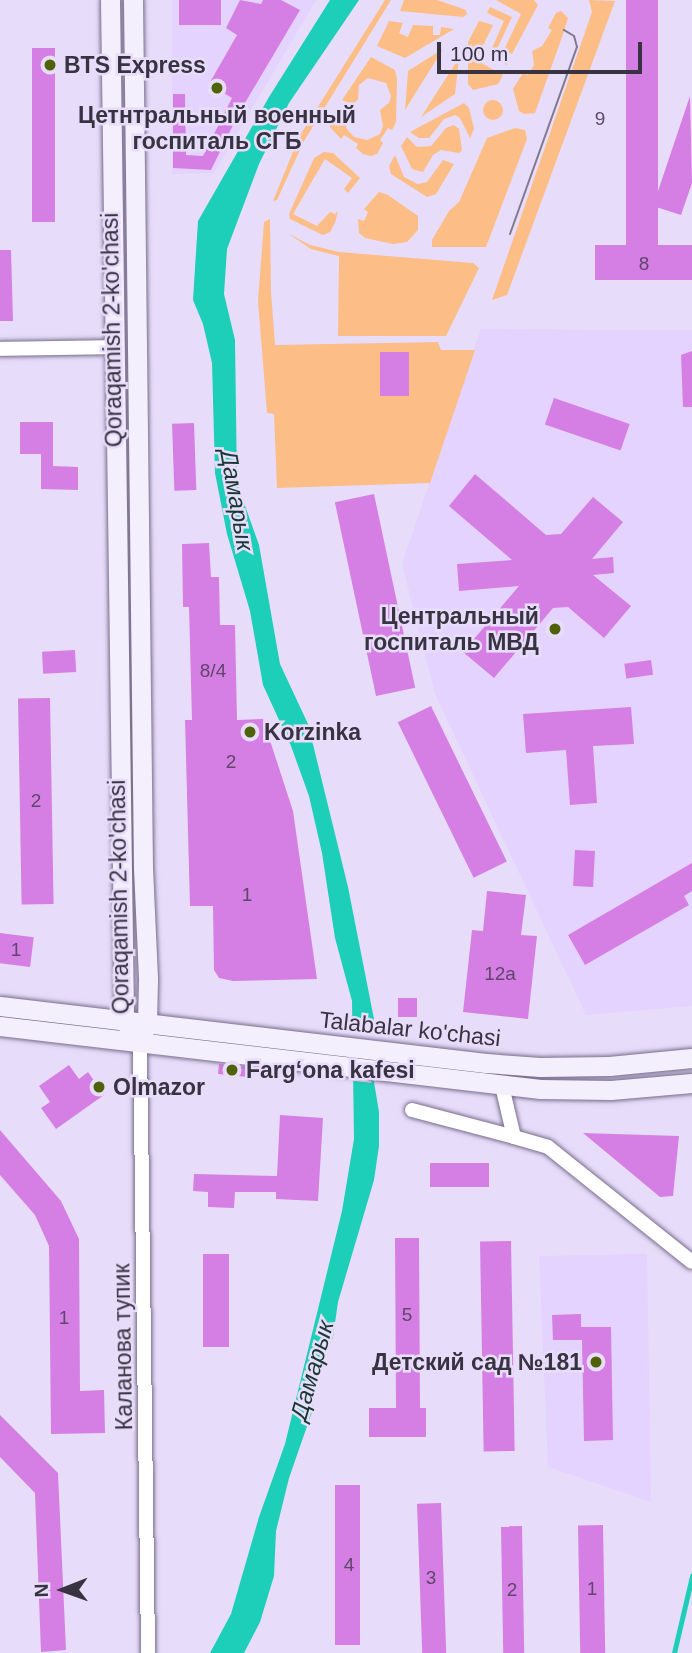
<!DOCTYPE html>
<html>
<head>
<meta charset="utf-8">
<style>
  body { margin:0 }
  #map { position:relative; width:692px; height:1653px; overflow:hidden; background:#e7ddfa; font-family:Helvetica,sans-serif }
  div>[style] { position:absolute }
  .built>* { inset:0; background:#e3d3fe }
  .green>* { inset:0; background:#fcbd87 }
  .round { border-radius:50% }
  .water>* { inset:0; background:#1dceb8 }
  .pier>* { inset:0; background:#e7ddfa; transform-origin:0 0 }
  .stream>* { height:4.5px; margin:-2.25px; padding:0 2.25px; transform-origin:2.25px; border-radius:2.25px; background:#1dceb8 }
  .building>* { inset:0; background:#d57fe4; transform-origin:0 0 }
  .roads { filter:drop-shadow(0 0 2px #786c8c) drop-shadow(0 0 2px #786c8c) }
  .street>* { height:14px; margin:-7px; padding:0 7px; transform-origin:7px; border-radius:7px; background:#fff }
  .secondary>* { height:19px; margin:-9.5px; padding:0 9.5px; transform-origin:9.5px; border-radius:9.5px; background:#f4effd }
  .tram>* { height:2px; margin:-1px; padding:0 1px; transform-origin:1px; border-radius:1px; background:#827b90 }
  .dots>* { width:19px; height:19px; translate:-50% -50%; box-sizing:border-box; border:4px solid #e7ddfa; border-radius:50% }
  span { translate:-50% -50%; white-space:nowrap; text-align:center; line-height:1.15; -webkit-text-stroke:5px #e7ddfa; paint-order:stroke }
  .number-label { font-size:19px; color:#5f466a }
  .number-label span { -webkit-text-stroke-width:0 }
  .poi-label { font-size:23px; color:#383341; font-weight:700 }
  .left { translate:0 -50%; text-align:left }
  .right { translate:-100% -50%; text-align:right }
  .street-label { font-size:23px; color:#383341 }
  .water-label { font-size:24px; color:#183832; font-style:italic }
  .north { position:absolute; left:28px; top:1555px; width:70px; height:70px; -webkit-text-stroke:5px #e7ddfa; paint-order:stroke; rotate:269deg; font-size:19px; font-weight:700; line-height:28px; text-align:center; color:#383341 }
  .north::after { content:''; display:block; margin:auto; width:24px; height:32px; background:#383341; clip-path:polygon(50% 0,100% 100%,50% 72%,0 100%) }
  .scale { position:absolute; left:437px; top:42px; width:205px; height:32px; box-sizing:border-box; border:4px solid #383341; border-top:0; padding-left:9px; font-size:21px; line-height:24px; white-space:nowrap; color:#383341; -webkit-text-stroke:5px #e7ddfa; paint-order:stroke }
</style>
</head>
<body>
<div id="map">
  <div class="built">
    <i style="clip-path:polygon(172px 0,316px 0,214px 173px,172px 174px)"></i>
    <i style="clip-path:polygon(481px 329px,692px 330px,692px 1006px,586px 1015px,435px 694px,402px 564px)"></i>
    <i style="clip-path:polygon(647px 1254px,651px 1502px,548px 1467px,539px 1256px)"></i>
  </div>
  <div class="green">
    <i style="clip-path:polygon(385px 0,391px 0,304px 141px,277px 200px,273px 201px,299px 137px)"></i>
    <i style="clip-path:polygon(404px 0,437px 0,466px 10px,467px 14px,463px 17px,400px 11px)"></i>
    <i style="clip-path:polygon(496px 0,534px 0,538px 5px,512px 54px,504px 50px,521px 14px)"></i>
    <i style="clip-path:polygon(589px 0,615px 1px,507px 295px,492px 300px,592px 12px)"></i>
    <i style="clip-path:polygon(490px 7px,512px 17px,496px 51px,509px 60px,507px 65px,489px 55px,504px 21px,487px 13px)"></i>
    <i style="clip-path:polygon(561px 11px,568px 18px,562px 37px,535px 113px,524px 114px,519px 111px,513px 89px,523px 73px,528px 75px,534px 65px,532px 51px,542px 46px,552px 30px,548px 28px,556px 13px)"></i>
    <i style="clip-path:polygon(389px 21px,403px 23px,399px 33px,408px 37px,413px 25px,433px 26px,433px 35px,440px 35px,441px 27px,454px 29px,405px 58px,377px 46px)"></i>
    <i style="clip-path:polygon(479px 21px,493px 25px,476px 60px,503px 75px,498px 84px,473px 90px,468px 84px,468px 42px)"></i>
    <i style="clip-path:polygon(443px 49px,405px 110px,408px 71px)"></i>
    <i style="clip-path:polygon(371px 57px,395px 70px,397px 79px,396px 122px,392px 130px,388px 128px,380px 140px,383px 143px,377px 154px,371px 156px,363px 154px,356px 148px,358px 144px,344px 135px,341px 139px,329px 126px,338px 112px,346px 118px,346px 128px,354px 137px,367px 140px,380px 134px,383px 126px,380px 110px,389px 103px,391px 96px,386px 83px,368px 78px,359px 85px,358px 99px,353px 105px,342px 100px)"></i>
    <i style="clip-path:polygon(459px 58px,455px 94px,421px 117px)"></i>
    <i class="round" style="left:483px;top:100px;width:20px;height:20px"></i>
    <i style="clip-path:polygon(464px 103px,469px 108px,474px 129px,470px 138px,460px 118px,455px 115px,444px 119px,429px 138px,419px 138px,410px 132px)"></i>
    <i style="clip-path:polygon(454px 125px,459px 129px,462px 150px,459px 153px,441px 150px,433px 155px,423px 172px,412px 169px,401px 146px,407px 137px,417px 147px,431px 146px,446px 128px)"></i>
    <i style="clip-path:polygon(515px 128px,525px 130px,527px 139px,486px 247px,432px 247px,432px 240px,449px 211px,459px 202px,487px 138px)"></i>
    <i style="clip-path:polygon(324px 152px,333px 153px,360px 178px,348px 193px,344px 189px,352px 178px,325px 159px,293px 214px,317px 226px,330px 212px,335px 214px,338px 211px,335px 223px,330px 232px,323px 235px,290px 219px,289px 214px,314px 158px)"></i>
    <i style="clip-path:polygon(395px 155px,404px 177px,418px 184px,427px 182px,443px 160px,454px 164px,436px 194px,427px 197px,391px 174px,389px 166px)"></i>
    <i style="clip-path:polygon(379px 192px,388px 195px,418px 216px,418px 230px,407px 242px,393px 244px,365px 238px,359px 233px,358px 219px,364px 221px,368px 212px,364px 209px)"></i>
    <i style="clip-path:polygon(270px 219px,271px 292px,275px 345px,438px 342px,441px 350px,475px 350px,430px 483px,277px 488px,274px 414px,267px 413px,258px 301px,264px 222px)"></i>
    <i style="clip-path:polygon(289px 234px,310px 245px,339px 252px,473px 263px,479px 268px,446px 336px,338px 336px,339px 256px,311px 249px)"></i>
  </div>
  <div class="water">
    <i style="clip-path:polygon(330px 0,359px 0,289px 103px,259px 164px,227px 249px,224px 294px,235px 340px,237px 483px,259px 545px,280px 664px,308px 724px,348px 887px,374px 1019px,374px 1082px,379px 1112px,379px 1146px,374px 1180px,338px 1302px,333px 1337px,314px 1381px,312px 1412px,289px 1478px,276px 1531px,274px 1576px,260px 1622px,244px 1653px,210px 1653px,231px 1614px,259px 1517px,285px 1444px,342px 1211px,354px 1139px,352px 1001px,335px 938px,322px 853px,309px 796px,291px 746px,263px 685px,250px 611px,227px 534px,215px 473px,212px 363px,203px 324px,193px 300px,198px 221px,269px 97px)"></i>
  </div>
  <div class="pier">
    <i style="left:349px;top:1017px;width:29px;height:63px;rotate:6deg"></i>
  </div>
  <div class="stream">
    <i style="left:674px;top:1653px;width:79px;rotate:-76.8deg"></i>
  </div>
  <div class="building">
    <i style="left:179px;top:0;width:42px;height:25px"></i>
    <i style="clip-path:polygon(240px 0,261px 4px,263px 0,281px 0,300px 10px,239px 113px,211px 170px,173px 168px,173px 94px,185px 94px,186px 155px,203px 156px,232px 98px,209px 84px,237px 35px,226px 28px)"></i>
    <i style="left:626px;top:0;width:32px;height:252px"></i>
    <i style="left:32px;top:48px;width:23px;height:174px"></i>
    <i style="clip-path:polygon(690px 96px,692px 183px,681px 215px,653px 206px)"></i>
    <i style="left:692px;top:245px;width:35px;height:97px;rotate:90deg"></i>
    <i style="clip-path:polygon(0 250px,11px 250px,13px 321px,0 321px)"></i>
    <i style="clip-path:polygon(692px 351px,692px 407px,683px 407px,681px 355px)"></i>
    <i style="left:380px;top:352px;width:29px;height:44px"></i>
    <i style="left:554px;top:398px;width:80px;height:28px;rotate:19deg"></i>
    <i style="clip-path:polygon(20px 422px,53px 422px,53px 466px,78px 467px,78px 490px,41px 489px,41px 454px,20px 454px)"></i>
    <i style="left:194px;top:423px;width:67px;height:22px;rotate:88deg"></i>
    <i style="clip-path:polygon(475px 474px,546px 535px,561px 534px,593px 497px,623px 522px,592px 559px,613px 557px,614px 573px,593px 575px,631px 606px,604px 638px,568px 607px,553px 608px,494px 678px,463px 652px,519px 586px,459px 591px,457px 564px,512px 560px,449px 506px)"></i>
    <i style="left:374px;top:494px;width:198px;height:40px;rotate:78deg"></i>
    <i style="clip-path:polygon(209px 543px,211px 577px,219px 577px,220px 625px,235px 625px,237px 720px,263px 719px,293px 811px,317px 979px,233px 981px,219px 978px,214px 970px,213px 906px,190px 906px,185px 720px,192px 720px,189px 607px,183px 607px,182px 544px)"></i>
    <i style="left:75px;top:650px;width:22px;height:33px;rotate:87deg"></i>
    <i style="left:651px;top:660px;width:15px;height:27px;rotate:82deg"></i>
    <i style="left:50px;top:698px;width:206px;height:32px;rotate:89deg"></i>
    <i style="left:431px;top:706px;width:173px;height:37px;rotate:64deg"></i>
    <i style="clip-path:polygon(631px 707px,634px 744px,593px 746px,597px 803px,570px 805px,566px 750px,526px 753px,523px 714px)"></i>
    <i style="left:575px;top:850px;width:20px;height:36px;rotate:3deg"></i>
    <i style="clip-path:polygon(692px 863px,692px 891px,684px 896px,689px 905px,585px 965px,568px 935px)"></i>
    <i style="clip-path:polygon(487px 891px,526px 895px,521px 935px,537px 936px,528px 1019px,463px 1012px,472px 930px,483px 931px)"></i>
    <i style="left:0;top:933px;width:34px;height:30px;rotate:7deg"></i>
    <i style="left:398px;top:998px;width:19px;height:19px"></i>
    <i style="left:219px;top:1064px;width:27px;height:10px;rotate:6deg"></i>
    <i style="clip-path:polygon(69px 1065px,79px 1079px,88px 1072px,104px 1095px,56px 1129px,41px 1108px,50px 1102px,39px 1086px)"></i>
    <i style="clip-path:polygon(280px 1115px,323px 1118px,318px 1201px,276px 1199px,276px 1192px,235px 1192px,234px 1208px,208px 1207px,208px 1192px,193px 1191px,194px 1174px,277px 1176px)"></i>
    <i style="clip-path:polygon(0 1130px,61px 1201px,79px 1239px,80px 1391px,104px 1390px,105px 1433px,51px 1434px,49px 1246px,35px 1215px,0 1175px)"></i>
    <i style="clip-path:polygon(583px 1133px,679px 1136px,673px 1196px,660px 1197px)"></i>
    <i style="left:430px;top:1163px;width:59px;height:24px"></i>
    <i style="clip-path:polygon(395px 1238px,419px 1238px,420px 1408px,426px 1408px,426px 1437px,369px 1437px,369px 1408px,396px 1408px)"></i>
    <i style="left:511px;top:1241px;width:210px;height:31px;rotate:89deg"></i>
    <i style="left:203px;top:1254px;width:26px;height:93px"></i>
    <i style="clip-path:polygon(581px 1314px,581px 1327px,611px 1327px,613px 1440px,584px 1441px,582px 1340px,553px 1340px,552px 1315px)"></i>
    <i style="clip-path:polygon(0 1415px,58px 1473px,66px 1650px,41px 1652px,35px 1493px,0 1457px)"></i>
    <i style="left:335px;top:1485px;width:25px;height:160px"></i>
    <i style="left:441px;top:1503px;width:150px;height:24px;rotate:88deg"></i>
    <i style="left:603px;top:1525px;width:128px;height:25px;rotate:89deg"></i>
    <i style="left:522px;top:1526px;width:127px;height:21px;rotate:89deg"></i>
  </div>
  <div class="roads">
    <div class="street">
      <i style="left:0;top:349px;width:114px;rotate:-1deg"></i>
      <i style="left:140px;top:1040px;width:613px;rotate:89.25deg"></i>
      <i style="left:502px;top:1086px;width:52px;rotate:76.8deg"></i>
      <i style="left:514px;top:1137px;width:35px;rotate:16deg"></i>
      <i style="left:548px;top:1147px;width:184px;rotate:38.6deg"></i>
      <i style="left:412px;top:1110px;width:106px;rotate:14.8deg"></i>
    </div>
    <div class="secondary">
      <i style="left:110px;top:0;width:1021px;rotate:89.21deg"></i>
      <i style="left:124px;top:1021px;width:25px;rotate:50deg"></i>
      <i style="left:133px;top:0;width:868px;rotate:89.34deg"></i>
      <i style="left:143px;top:868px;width:112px;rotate:87.4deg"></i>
      <i style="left:148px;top:980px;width:43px;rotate:91.3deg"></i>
      <i style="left:147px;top:1023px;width:18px;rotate:112deg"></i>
      <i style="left:0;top:1006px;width:489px;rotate:6.7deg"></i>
      <i style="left:486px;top:1063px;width:54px;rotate:4.2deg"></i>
      <i style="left:540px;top:1067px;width:69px;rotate:-0.8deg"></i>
      <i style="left:609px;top:1066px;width:83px;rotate:-5.5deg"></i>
      <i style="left:0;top:1026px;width:544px;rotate:6.65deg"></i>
      <i style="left:540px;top:1089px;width:71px;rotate:0.8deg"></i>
      <i style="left:611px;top:1090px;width:81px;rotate:-4.9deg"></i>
    </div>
  </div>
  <div class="tram">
    <i style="left:510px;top:234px;width:199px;rotate:-70.3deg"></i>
    <i style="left:577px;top:47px;width:11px;rotate:-105deg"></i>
    <i style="left:574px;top:36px;width:12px;rotate:-149deg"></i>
  </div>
  <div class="dots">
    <i style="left:50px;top:65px;background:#506208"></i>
    <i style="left:217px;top:88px;background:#506208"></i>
    <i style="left:555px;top:629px;background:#506208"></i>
    <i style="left:250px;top:732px;background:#506208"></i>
    <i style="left:232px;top:1070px;background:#506208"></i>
    <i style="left:99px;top:1087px;background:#506208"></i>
    <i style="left:596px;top:1362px;background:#506208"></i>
  </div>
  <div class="number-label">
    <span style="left:600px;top:119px">9</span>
    <span style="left:644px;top:264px">8</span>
    <span style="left:213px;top:671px">8/4</span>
    <span style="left:231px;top:762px">2</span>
    <span style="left:36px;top:801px">2</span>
    <span style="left:247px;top:895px">1</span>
    <span style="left:16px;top:950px">1</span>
    <span style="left:500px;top:974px">12a</span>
    <span style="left:407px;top:1315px">5</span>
    <span style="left:64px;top:1318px">1</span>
    <span style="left:349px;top:1565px">4</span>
    <span style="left:431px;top:1578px">3</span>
    <span style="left:592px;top:1589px">1</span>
    <span style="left:512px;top:1590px">2</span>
  </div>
  <div class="poi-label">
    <span class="left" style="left:64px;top:65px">BTS Express</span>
    <span style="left:217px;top:128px">Цетнтральный военный<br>госпиталь СГБ</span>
    <span class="right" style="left:539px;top:629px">Центральный<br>госпиталь МВД</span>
    <span class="left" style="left:264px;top:732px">Korzinka</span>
    <span class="left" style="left:246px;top:1070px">Farg‘ona kafesi</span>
    <span class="left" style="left:113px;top:1087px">Olmazor</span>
    <span class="right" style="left:582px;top:1362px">Детский сад №181</span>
  </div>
  <div class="street-label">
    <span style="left:112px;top:330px;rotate:-91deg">Qoraqamish 2-ko'chasi</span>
    <span style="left:119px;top:897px;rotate:-91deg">Qoraqamish 2-ko'chasi</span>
    <span style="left:410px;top:1029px;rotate:6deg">Talabalar ko'chasi</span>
    <span style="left:123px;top:1347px;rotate:-91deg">Каланова тупик</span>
  </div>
  <div class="water-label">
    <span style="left:237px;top:500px;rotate:80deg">Дамарык</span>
    <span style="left:312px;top:1370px;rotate:-74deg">Дамарык</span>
  </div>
  <div class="north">N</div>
  <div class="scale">100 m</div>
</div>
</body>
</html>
